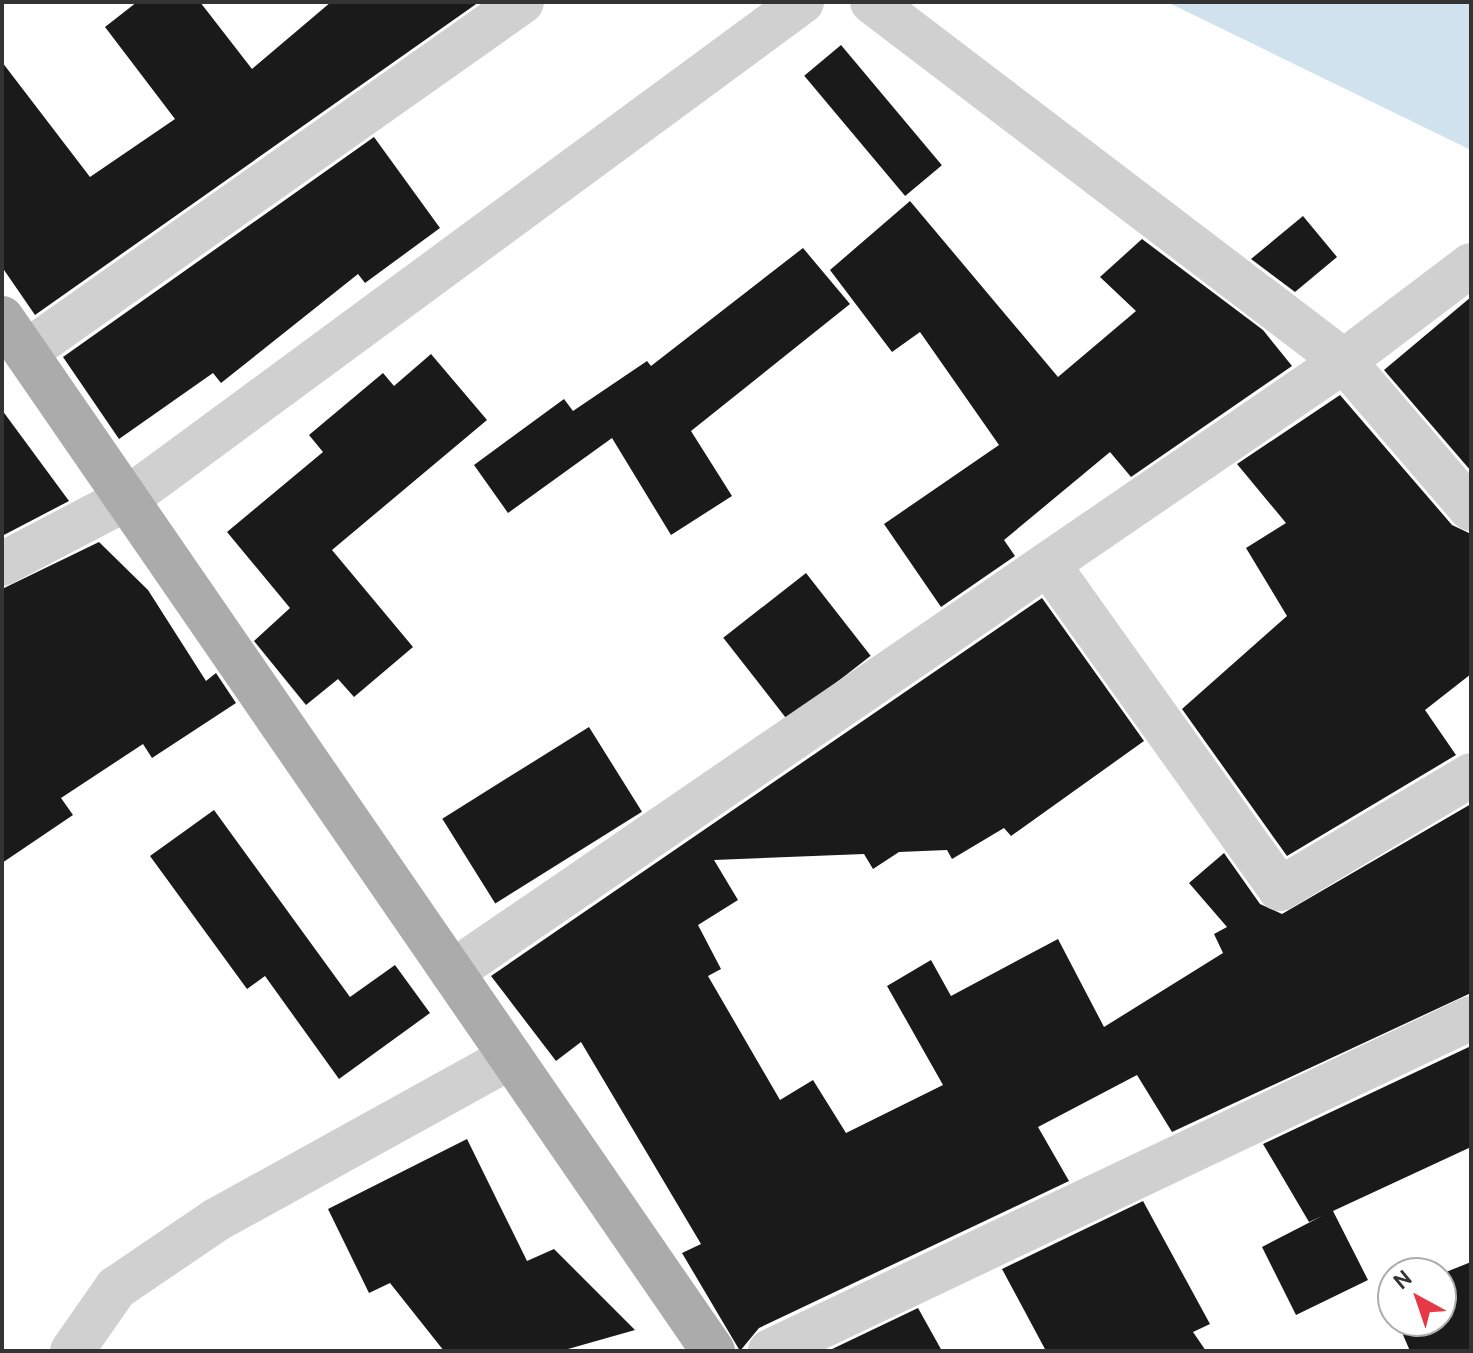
<!DOCTYPE html>
<html>
<head>
<meta charset="utf-8">
<style>
  body { margin:0 }
  #map { position:relative; width:1473px; height:1353px; overflow:hidden; background:#fff; font-family:Cabin,sans-serif }
  div>[style] { position:absolute }
  .water>* { inset:0; background:#cfe2ee }
  .building>* { inset:0; background:#1a1a1a; transform-origin:0 0 }
  .street>* { height:44px; margin:-22px; padding:0 22px; transform-origin:22px; border-radius:22px; background:#d0d0d0 }
  .primary>* { height:44px; margin:-22px; padding:0 22px; transform-origin:22px; border-radius:22px; background:#ababab }
  span { translate:-50% -50%; white-space:nowrap; text-align:center; line-height:1.15; -webkit-text-stroke:8px #fff; paint-order:stroke }
  .frame { position:absolute; inset:0; border:4px solid #333; pointer-events:none }
  .north { position:absolute; left:1377px; top:1257px; width:80px; height:80px; box-sizing:border-box; background:#fff; border:2px solid #adadad; border-radius:50%; rotate:320deg; font-size:22px; font-weight:700; line-height:32px; text-align:center; color:#333 }
  .north::after { content:''; display:block; margin:auto; width:28px; height:36px; background:#e63946; clip-path:polygon(50% 0,100% 100%,50% 72%,0 100%) }
</style>
</head>
<body>
<div id="map">
  <div class="water">
    <i style="clip-path:polygon(1167px 2px,1471px 2px,1471px 150px)"></i>
  </div>
  <div class="building">
    <i style="clip-path:polygon(137px 2px,200px 2px,252px 69px,331px 2px,479px 2px,35px 315px,2px 267px,2px 62px,90px 177px,175px 119px,105px 27px)"></i>
    <i style="left:841px;top:45px;width:157px;height:48px;rotate:50deg"></i>
    <i style="clip-path:polygon(374px 137px,440px 228px,365px 283px,358px 274px,221px 383px,213px 373px,119px 439px,63px 357px)"></i>
    <i style="clip-path:polygon(910px 201px,1058px 377px,1136px 311px,1100px 277px,1142px 239px,1263px 330px,1292px 366px,1131px 477px,1110px 452px,1004px 540px,1015px 556px,941px 607px,884px 524px,999px 445px,920px 332px,892px 352px,830px 270px)"></i>
    <i style="clip-path:polygon(1303px 216px,1337px 257px,1295px 292px,1251px 259px)"></i>
    <i style="clip-path:polygon(803px 248px,850px 304px,691px 431px,732px 496px,671px 535px,612px 438px,508px 513px,474px 465px,564px 399px,573px 411px,647px 361px,651px 366px)"></i>
    <i style="clip-path:polygon(1471px 297px,1471px 471px,1384px 370px)"></i>
    <i style="clip-path:polygon(431px 354px,487px 420px,332px 550px,413px 647px,354px 697px,338px 679px,306px 705px,254px 641px,290px 608px,227px 532px,323px 452px,309px 435px,383px 373px,394px 386px)"></i>
    <i style="clip-path:polygon(1340px 395px,1452px 525px,1471px 534px,1471px 674px,1425px 710px,1456px 755px,1287px 856px,1182px 709px,1287px 616px,1246px 548px,1286px 523px,1237px 464px)"></i>
    <i style="clip-path:polygon(2px 410px,69px 501px,2px 536px)"></i>
    <i style="clip-path:polygon(99px 542px,148px 590px,206px 681px,216px 673px,236px 703px,152px 758px,143px 744px,61px 798px,73px 815px,2px 863px,2px 589px)"></i>
    <i style="left:806px;top:573px;width:105px;height:105px;rotate:52deg"></i>
    <i style="clip-path:polygon(1042px 598px,1144px 741px,1011px 836px,1004px 828px,952px 859px,947px 850px,899px 852px,873px 869px,864px 854px,714px 860px,738px 900px,698px 925px,721px 969px,708px 976px,780px 1100px,813px 1080px,846px 1133px,943px 1085px,887px 986px,931px 960px,951px 996px,1058px 939px,1104px 1027px,1223px 953px,1214px 934px,1227px 927px,1189px 883px,1224px 853px,1260px 904px,1282px 914px,1471px 804px,1471px 993px,1172px 1132px,1137px 1075px,1038px 1127px,1069px 1181px,759px 1328px,740px 1351px,682px 1253px,701px 1244px,581px 1042px,556px 1061px,491px 976px)"></i>
    <i style="left:589px;top:727px;width:100px;height:173px;rotate:58deg"></i>
    <i style="clip-path:polygon(214px 810px,350px 997px,395px 965px,430px 1013px,339px 1079px,265px 976px,247px 989px,150px 856px)"></i>
    <i style="clip-path:polygon(1471px 1046px,1471px 1147px,1333px 1211px,1368px 1280px,1296px 1315px,1262px 1247px,1322px 1216px,1309px 1222px,1263px 1144px)"></i>
    <i style="clip-path:polygon(467px 1139px,527px 1261px,554px 1249px,635px 1330px,561px 1351px,444px 1351px,390px 1283px,369px 1293px,328px 1209px)"></i>
    <i style="clip-path:polygon(1143px 1201px,1210px 1324px,1193px 1332px,1206px 1351px,1046px 1351px,1002px 1269px)"></i>
    <i style="clip-path:polygon(1471px 1262px,1471px 1351px,1410px 1351px,1397px 1321px,1441px 1321px,1441px 1274px)"></i>
    <i style="clip-path:polygon(918px 1308px,942px 1351px,828px 1351px)"></i>
  </div>
  <div class="street">
    <i style="left:872px;top:2px;width:593px;rotate:37.26deg"></i>
    <i style="left:1344px;top:361px;width:195px;rotate:49.4deg"></i>
    <i style="left:26px;top:352px;width:607px;rotate:-35.21deg"></i>
    <i style="left:2px;top:564px;width:142px;rotate:-27.6deg"></i>
    <i style="left:128px;top:498px;width:837px;rotate:-36.35deg"></i>
    <i style="left:1048px;top:564px;width:399px;rotate:54.5deg"></i>
    <i style="left:1280px;top:889px;width:222px;rotate:-30.8deg"></i>
    <i style="left:452px;top:972px;width:1081px;rotate:-34.41deg"></i>
    <i style="left:1344px;top:361px;width:159px;rotate:-37.1deg"></i>
    <i style="left:72px;top:1351px;width:77px;rotate:-55.1deg"></i>
    <i style="left:116px;top:1288px;width:121px;rotate:-34.2deg"></i>
    <i style="left:216px;top:1220px;width:337px;rotate:-28.9deg"></i>
    <i style="left:770px;top:1351px;width:776px;rotate:-25.41deg"></i>
  </div>
  <div class="primary">
    <i style="left:2px;top:318px;width:1254px;rotate:55.46deg"></i>
  </div>
  <div class="frame"></div>
  <div class="north">N</div>
</div>
</body>
</html>
